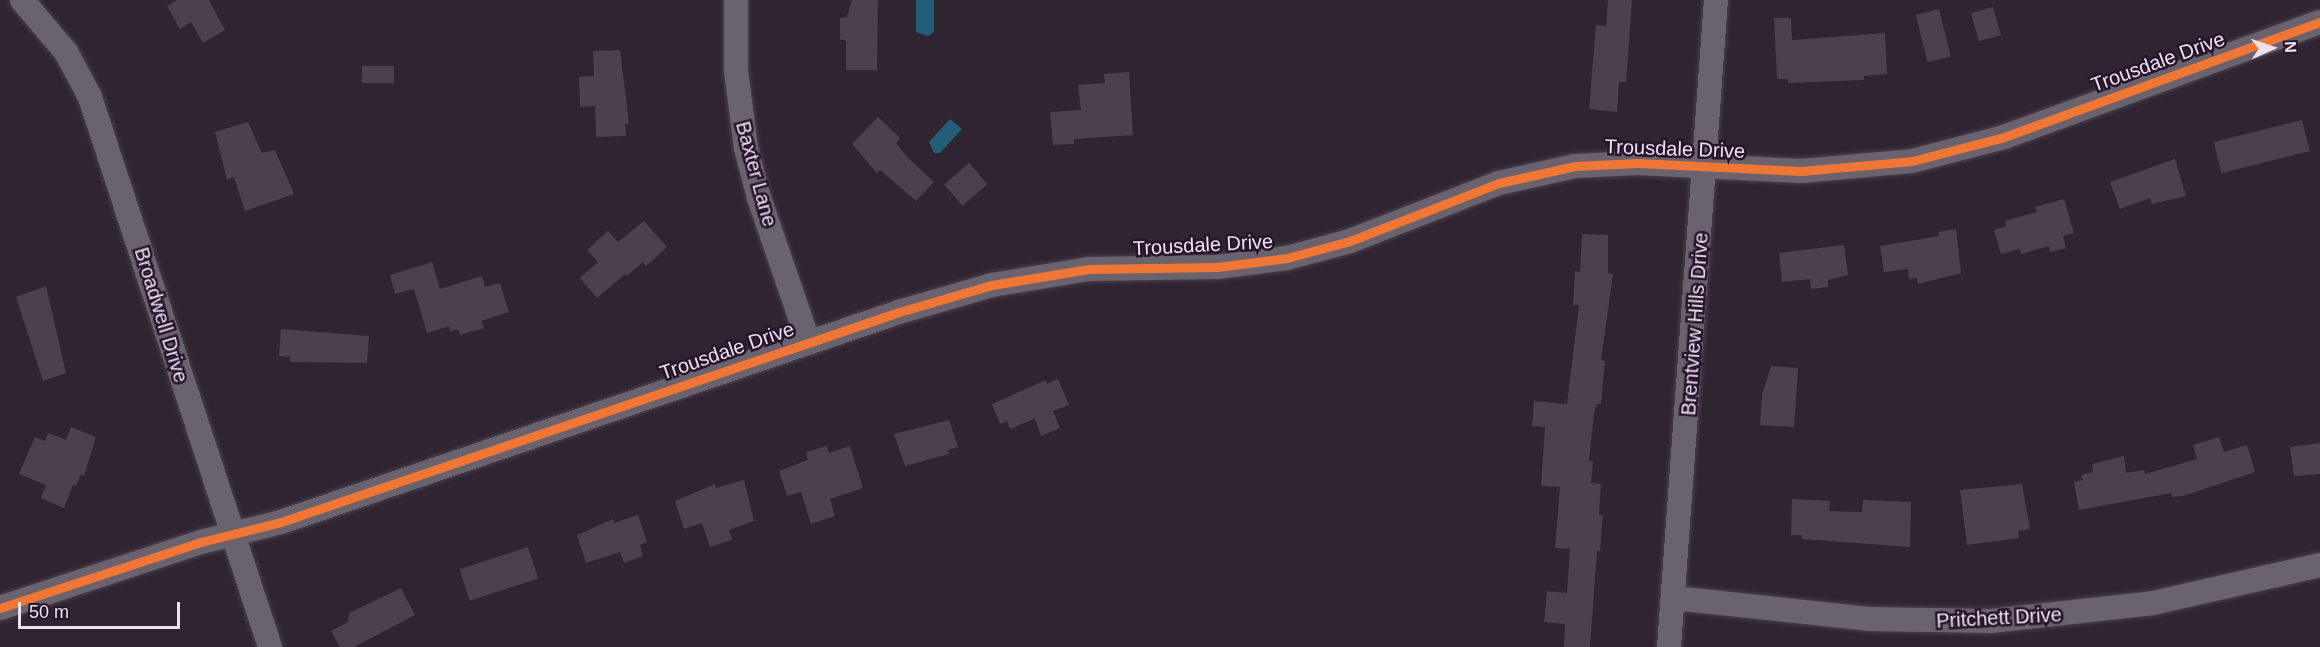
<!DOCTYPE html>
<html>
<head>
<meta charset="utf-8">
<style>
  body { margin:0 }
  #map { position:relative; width:2320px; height:647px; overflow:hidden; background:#2e2531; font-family:Arial,sans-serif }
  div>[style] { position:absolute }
  .water>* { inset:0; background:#245d77 }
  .building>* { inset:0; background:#4a414d; transform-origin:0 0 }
  .roads { filter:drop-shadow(0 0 2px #49414b) drop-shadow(0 0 2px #49414b) }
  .minor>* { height:24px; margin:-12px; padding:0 12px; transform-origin:12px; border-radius:12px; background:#6a636d }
  .cycleway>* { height:9px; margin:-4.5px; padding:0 4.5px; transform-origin:4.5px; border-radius:4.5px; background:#f07635 }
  span { translate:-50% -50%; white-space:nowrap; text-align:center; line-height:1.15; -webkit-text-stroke:5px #27162b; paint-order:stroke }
  .street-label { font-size:20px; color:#ece1ef }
  .north { position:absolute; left:2242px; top:18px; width:60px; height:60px; -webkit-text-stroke:4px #27162b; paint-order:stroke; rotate:87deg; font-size:16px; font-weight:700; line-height:24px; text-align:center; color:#ece1ef }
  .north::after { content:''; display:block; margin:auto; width:21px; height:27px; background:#ece1ef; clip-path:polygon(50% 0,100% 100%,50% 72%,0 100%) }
  .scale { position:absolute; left:18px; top:602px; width:162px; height:27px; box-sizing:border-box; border:3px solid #ece1ef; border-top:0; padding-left:8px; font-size:18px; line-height:21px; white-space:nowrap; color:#ece1ef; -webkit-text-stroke:4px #27162b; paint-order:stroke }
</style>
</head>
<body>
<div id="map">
  <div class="water">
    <i style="clip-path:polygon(916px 0,934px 0,934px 32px,928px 36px,916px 32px)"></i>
    <i style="clip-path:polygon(950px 119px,962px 129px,940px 153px,934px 153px,929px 142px)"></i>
  </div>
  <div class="building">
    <i style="clip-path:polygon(177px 0,209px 0,225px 30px,203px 43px,191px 22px,180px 29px,167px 6px)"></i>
    <i style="clip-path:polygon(852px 0,878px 0,877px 70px,846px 70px,846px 41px,840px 39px,840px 18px,847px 17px)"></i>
    <i style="clip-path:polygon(1608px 0,1632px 0,1626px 82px,1619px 82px,1617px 112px,1589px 109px,1596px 25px,1606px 26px)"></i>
    <i style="left:1993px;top:7px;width:29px;height:23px;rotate:74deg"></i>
    <i style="left:1939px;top:9px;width:49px;height:24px;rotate:76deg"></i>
    <i style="clip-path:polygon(1774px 18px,1791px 18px,1792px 40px,1885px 33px,1887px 74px,1864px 76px,1864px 80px,1788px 83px,1788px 79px,1777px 79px)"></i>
    <i style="clip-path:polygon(620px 50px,629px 123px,625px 124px,626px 136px,596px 137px,595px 106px,580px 107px,579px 77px,594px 76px,593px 51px)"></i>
    <i style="left:362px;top:66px;width:32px;height:17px"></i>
    <i style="clip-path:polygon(1129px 72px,1133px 135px,1074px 139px,1074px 144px,1053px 145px,1050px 112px,1081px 110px,1078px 85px,1105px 83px,1104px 74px)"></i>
    <i style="clip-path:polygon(878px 117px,900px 138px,896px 143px,908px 158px,934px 182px,916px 201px,880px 170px,877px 173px,852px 144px)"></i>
    <i style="left:2302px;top:120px;width:32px;height:91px;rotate:76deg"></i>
    <i style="clip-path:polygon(248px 122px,262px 153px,275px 150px,294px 194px,245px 211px,234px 177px,227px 180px,215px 132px)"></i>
    <i style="clip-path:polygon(2175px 159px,2186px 196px,2152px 204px,2150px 198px,2120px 209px,2110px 182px)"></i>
    <i style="left:969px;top:163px;width:28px;height:33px;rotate:49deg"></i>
    <i style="clip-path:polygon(2064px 199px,2074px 233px,2063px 236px,2066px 248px,2050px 252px,2049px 246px,2021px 254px,2020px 249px,2001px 254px,1994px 230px,2006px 226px,2005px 221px,2037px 212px,2035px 207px)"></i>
    <i style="clip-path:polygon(644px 221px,667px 247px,646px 266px,643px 262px,627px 276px,625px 274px,597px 298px,580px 278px,598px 262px,587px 250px,608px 231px,618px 242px)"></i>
    <i style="clip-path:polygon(1956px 229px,1961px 273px,1918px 284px,1917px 278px,1909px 279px,1908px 269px,1884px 272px,1880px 246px,1939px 236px,1938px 232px)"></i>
    <i style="clip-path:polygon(1582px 234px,1608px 235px,1608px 273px,1613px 274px,1601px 360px,1605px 361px,1601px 404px,1597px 404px,1594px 413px,1589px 461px,1593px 461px,1591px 483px,1601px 484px,1599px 515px,1603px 515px,1600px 551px,1597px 551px,1590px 647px,1564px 647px,1565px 624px,1544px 622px,1547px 591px,1567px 593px,1570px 549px,1555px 548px,1560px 487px,1541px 486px,1545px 427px,1532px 426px,1534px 401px,1567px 404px,1579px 305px,1573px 305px,1575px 271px,1580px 272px)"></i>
    <i style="clip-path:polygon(1844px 245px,1848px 275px,1828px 280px,1828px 287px,1811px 289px,1810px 279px,1782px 282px,1779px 253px)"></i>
    <i style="clip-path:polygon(432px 262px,440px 289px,482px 276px,485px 287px,500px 283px,509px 312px,481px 321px,484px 328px,460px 335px,458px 329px,450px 331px,449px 326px,427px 333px,414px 289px,395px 294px,390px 275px)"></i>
    <i style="clip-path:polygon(46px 286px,66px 373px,43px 381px,16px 297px)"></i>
    <i style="clip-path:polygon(281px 329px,369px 336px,367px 363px,290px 362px,290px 357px,279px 356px)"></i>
    <i style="clip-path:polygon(1771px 366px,1798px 368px,1794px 427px,1760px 425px,1762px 395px)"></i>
    <i style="clip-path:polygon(1058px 379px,1069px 405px,1053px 411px,1060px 428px,1041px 436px,1035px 419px,1010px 429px,1007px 421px,1000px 424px,992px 404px,1046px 380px,1047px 384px)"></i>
    <i style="clip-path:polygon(949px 420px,958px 447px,948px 450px,949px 454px,905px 466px,894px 434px)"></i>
    <i style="clip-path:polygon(71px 427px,96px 437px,84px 476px,81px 474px,76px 486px,73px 485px,64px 508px,41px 498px,46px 485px,19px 474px,35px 437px,45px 441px,48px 433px,66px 440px)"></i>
    <i style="clip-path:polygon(2219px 437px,2224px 452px,2247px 445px,2255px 472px,2183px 496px,2172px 497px,2171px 493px,2079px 510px,2074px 482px,2083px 480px,2081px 475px,2093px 472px,2092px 464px,2124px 456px,2126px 473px,2144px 470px,2145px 474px,2197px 459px,2193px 445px)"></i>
    <i style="clip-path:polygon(2320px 443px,2320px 474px,2294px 476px,2290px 447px)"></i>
    <i style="clip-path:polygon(827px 446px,829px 453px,850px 446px,863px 488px,830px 499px,835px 516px,811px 524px,801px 492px,787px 496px,779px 471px,808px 460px,806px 452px)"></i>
    <i style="clip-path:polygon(744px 480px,754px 521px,729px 530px,732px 540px,710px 547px,702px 523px,684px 529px,675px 501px,715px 484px,716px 488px)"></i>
    <i style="clip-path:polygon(2022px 484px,2030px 529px,2018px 531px,2019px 538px,1967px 545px,1960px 490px)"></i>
    <i style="clip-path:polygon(1792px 499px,1830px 501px,1829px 511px,1862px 512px,1863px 500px,1911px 502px,1910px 547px,1802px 539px,1802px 535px,1791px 535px)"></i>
    <i style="clip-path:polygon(638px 515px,647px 542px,640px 545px,643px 556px,624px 563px,620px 552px,586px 563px,577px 535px,613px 519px,614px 523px)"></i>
    <i style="left:528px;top:547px;width:33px;height:72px;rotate:72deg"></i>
    <i style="clip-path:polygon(401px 588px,415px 615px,354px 647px,340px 647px,331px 631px,348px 622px,349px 613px)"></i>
  </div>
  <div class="roads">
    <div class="minor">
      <i style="left:22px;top:0;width:68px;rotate:49.8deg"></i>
      <i style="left:66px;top:52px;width:51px;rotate:61.9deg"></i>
      <i style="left:90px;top:97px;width:579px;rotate:71.88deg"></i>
      <i style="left:736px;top:0;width:71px;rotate:90deg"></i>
      <i style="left:736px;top:71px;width:78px;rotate:82.6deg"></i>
      <i style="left:746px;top:148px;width:52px;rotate:75.4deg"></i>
      <i style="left:759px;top:198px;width:153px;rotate:71deg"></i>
      <i style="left:1674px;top:598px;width:196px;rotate:6.1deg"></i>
      <i style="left:1869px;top:619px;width:122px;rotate:0.9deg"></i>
      <i style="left:1991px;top:621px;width:163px;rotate:-6.3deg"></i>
      <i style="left:2153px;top:603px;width:171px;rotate:-12.8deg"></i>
      <i style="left:0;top:608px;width:212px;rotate:-18.2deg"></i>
      <i style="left:201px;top:542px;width:82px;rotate:-14deg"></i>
      <i style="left:281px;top:522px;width:653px;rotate:-18.77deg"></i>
      <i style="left:899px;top:312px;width:97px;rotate:-16.2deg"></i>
      <i style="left:992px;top:285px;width:98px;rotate:-9.4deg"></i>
      <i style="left:1089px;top:269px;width:128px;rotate:-0.9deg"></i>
      <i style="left:1217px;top:267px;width:71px;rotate:-7.3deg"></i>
      <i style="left:1287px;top:258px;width:65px;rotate:-15.1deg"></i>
      <i style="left:1350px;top:241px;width:160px;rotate:-21.3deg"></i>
      <i style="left:1499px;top:183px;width:78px;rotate:-12.6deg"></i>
      <i style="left:1575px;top:166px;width:63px;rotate:-2.7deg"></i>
      <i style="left:1638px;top:163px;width:163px;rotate:2.8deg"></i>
      <i style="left:1801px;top:171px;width:111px;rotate:-5.1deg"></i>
      <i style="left:1912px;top:161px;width:95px;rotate:-14.6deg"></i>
      <i style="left:2004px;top:137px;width:336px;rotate:-20deg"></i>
      <i style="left:1669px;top:647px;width:649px;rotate:-85.85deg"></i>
    </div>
  </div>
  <div class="cycleway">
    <i style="left:0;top:608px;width:212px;rotate:-18.2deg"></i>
    <i style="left:201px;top:542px;width:82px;rotate:-14deg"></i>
    <i style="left:281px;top:522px;width:653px;rotate:-18.77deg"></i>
    <i style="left:899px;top:312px;width:97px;rotate:-16.2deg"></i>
    <i style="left:992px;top:285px;width:98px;rotate:-9.4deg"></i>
    <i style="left:1089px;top:269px;width:128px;rotate:-0.9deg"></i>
    <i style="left:1217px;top:267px;width:71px;rotate:-7.3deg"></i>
    <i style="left:1287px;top:258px;width:65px;rotate:-15.1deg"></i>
    <i style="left:1350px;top:241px;width:160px;rotate:-21.3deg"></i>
    <i style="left:1499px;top:183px;width:78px;rotate:-12.6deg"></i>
    <i style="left:1575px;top:166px;width:63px;rotate:-2.7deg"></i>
    <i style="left:1638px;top:163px;width:163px;rotate:2.8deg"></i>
    <i style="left:1801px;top:171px;width:111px;rotate:-5.1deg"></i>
    <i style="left:1912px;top:161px;width:95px;rotate:-14.6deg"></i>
    <i style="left:2004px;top:137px;width:336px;rotate:-20deg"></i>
  </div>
  <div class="street-label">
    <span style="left:2158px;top:62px;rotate:-20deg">Trousdale Drive</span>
    <span style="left:1675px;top:149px;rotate:2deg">Trousdale Drive</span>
    <span style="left:756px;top:174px;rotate:75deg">Baxter Lane</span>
    <span style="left:1203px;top:245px;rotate:-3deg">Trousdale Drive</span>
    <span style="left:161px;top:315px;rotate:73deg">Broadwell Drive</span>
    <span style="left:1695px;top:324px;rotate:-86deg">Brentview Hills Drive</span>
    <span style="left:727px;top:351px;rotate:-19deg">Trousdale Drive</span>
    <span style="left:1999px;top:618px;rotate:-3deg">Pritchett Drive</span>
  </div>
  <div class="north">N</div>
  <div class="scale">50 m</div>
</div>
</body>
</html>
